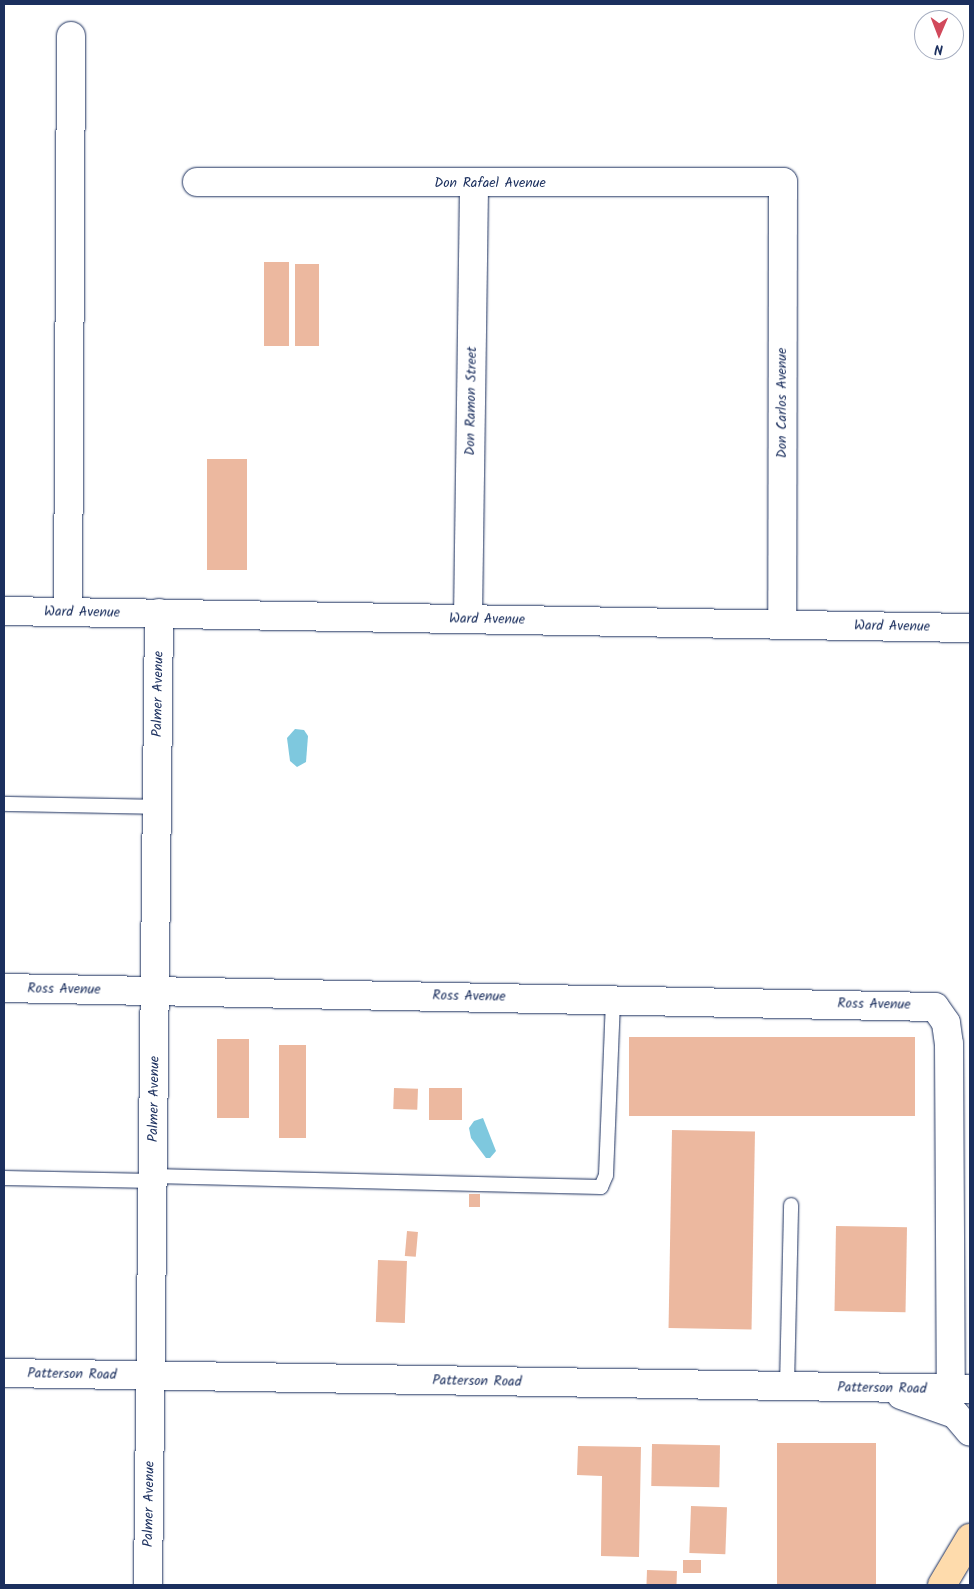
<!DOCTYPE html>
<html>
<head>
<meta charset="utf-8">
<style>
  body { margin:0 }
  #map { position:relative; width:974px; height:1589px; overflow:hidden; background:#fff; font-family:Kalam,sans-serif }
  div>[style] { position:absolute }
  .water>* { inset:0; background:#7ec8de }
  .building>* { inset:0; background:#ecb89f; transform-origin:0 0 }
  .roads { filter:drop-shadow(0 0 1px #1b2f5e) drop-shadow(0 0 1px #1b2f5e) }
  .service>* { height:14px; margin:-7px; padding:0 7px; transform-origin:7px; border-radius:7px; background:#fff }
  .minor>* { height:28px; margin:-14px; padding:0 14px; transform-origin:14px; border-radius:14px; background:#fff }
  .secondary>* { height:28px; margin:-14px; padding:0 14px; transform-origin:14px; border-radius:14px; background:#fff }
  .primary>* { height:28px; margin:-14px; padding:0 14px; transform-origin:14px; border-radius:14px; background:#fedbac }
  span { translate:-50% -50%; white-space:nowrap; text-align:center; line-height:1.15; -webkit-text-stroke:4px #fff; paint-order:stroke }
  .street-label { font-size:14px; color:#1b2f5e }
  .frame { position:absolute; inset:0; border:5px solid #1b2f5e; pointer-events:none }
  .north { position:absolute; left:914px; top:10px; width:50px; height:50px; box-sizing:border-box; background:#fff; border:1px solid #a4acbf; border-radius:50%; rotate:181deg; font-size:14px; font-weight:700; line-height:20px; text-align:center; color:#1b2f5e }
  .north::after { content:''; display:block; margin:auto; width:18px; height:22px; background:#d1495b; clip-path:polygon(50% 0,100% 100%,50% 72%,0 100%) }
</style>
</head>
<body>
<div id="map">
  <div class="water">
    <i style="clip-path:polygon(295px 729px,304px 730px,308px 736px,306px 762px,297px 767px,290px 761px,287px 738px)"></i>
    <i style="clip-path:polygon(483px 1118px,496px 1151px,490px 1158px,486px 1158px,471px 1138px,469px 1128px,474px 1121px)"></i>
  </div>
  <div class="building">
    <i style="left:264px;top:262px;width:25px;height:84px"></i>
    <i style="left:295px;top:264px;width:24px;height:82px"></i>
    <i style="left:207px;top:459px;width:40px;height:111px"></i>
    <i style="left:629px;top:1037px;width:286px;height:79px"></i>
    <i style="left:217px;top:1039px;width:32px;height:79px"></i>
    <i style="left:279px;top:1045px;width:27px;height:93px"></i>
    <i style="left:394px;top:1088px;width:24px;height:21px;rotate:2deg"></i>
    <i style="left:462px;top:1088px;width:32px;height:33px;rotate:90deg"></i>
    <i style="left:672px;top:1130px;width:83px;height:198px;rotate:1deg"></i>
    <i style="left:469px;top:1194px;width:11px;height:13px"></i>
    <i style="left:836px;top:1226px;width:71px;height:85px;rotate:1deg"></i>
    <i style="left:407px;top:1231px;width:11px;height:25px;rotate:5deg"></i>
    <i style="left:378px;top:1260px;width:29px;height:62px;rotate:2deg"></i>
    <i style="left:777px;top:1443px;width:99px;height:142px"></i>
    <i style="left:652px;top:1444px;width:68px;height:42px;rotate:1deg"></i>
    <i style="clip-path:polygon(578px 1446px,641px 1447px,639px 1557px,601px 1556px,602px 1476px,577px 1475px)"></i>
    <i style="left:691px;top:1506px;width:36px;height:47px;rotate:2deg"></i>
    <i style="left:683px;top:1560px;width:18px;height:13px"></i>
    <i style="left:647px;top:1570px;width:30px;height:15px;rotate:2deg"></i>
  </div>
  <div class="roads">
    <div class="service">
      <i style="left:4px;top:804px;width:153px;rotate:1.1deg"></i>
      <i style="left:153px;top:1176px;width:448px;rotate:1.4deg"></i>
      <i style="left:601px;top:1187px;width:13px;rotate:-67deg"></i>
      <i style="left:606px;top:1175px;width:176px;rotate:-87.7deg"></i>
      <i style="left:4px;top:1178px;width:150px;rotate:1.1deg"></i>
      <i style="left:787px;top:1386px;width:181px;rotate:-88.7deg"></i>
    </div>
    <div class="minor">
      <i style="left:197px;top:182px;width:586px"></i>
      <i style="left:783px;top:182px;width:442px;rotate:90.1deg"></i>
      <i style="left:4px;top:611px;width:966px;rotate:1.01deg"></i>
      <i style="left:68px;top:612px;width:576px;rotate:-89.7deg"></i>
      <i style="left:468px;top:618px;width:435px;rotate:-89.2deg"></i>
      <i style="left:4px;top:988px;width:931px;rotate:1.17deg"></i>
      <i style="left:935px;top:1007px;width:19px;rotate:55deg"></i>
      <i style="left:946px;top:1023px;width:21px;rotate:82deg"></i>
      <i style="left:949px;top:1044px;width:345px;rotate:89.7deg"></i>
      <i style="left:148px;top:1585px;width:972px;rotate:-89.35deg"></i>
    </div>
    <div class="secondary">
      <i style="left:4px;top:1373px;width:966px;rotate:0.95deg"></i>
      <i style="left:901px;top:1395px;width:57px;rotate:19.4deg"></i>
      <i style="left:955px;top:1414px;width:23px;rotate:50deg"></i>
    </div>
    <div class="primary">
      <i style="left:942px;top:1585px;width:55px;rotate:-59.2deg"></i>
    </div>
  </div>
  <div class="street-label">
    <span style="left:490px;top:183px">Don Rafael Avenue</span>
    <span style="left:471px;top:401px;rotate:-89deg">Don Ramon Street</span>
    <span style="left:782px;top:403px;rotate:-90deg">Don Carlos Avenue</span>
    <span style="left:82px;top:612px;rotate:1deg">Ward Avenue</span>
    <span style="left:487px;top:619px;rotate:1deg">Ward Avenue</span>
    <span style="left:892px;top:626px;rotate:1deg">Ward Avenue</span>
    <span style="left:158px;top:694px;rotate:-89deg">Palmer Avenue</span>
    <span style="left:64px;top:989px;rotate:1deg">Ross Avenue</span>
    <span style="left:469px;top:996px;rotate:1deg">Ross Avenue</span>
    <span style="left:874px;top:1004px;rotate:1deg">Ross Avenue</span>
    <span style="left:154px;top:1099px;rotate:-89deg">Palmer Avenue</span>
    <span style="left:72px;top:1374px;rotate:1deg">Patterson Road</span>
    <span style="left:477px;top:1381px;rotate:1deg">Patterson Road</span>
    <span style="left:882px;top:1388px;rotate:1deg">Patterson Road</span>
    <span style="left:149px;top:1504px;rotate:-89deg">Palmer Avenue</span>
  </div>
  <div class="frame"></div>
  <div class="north">N</div>
</div>
</body>
</html>
